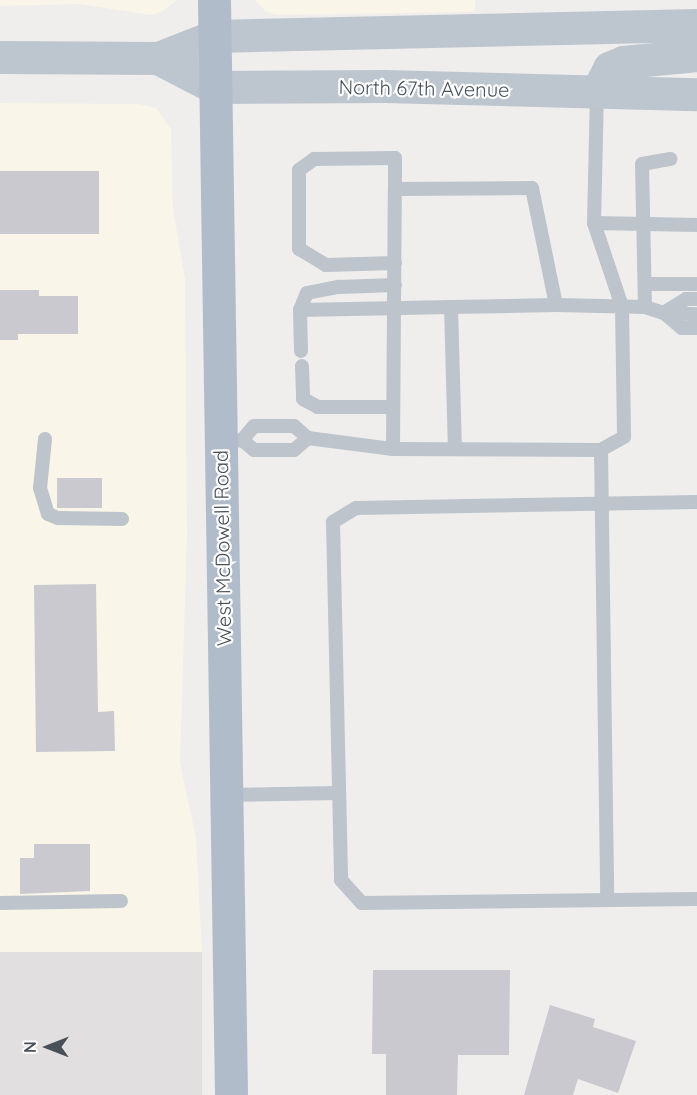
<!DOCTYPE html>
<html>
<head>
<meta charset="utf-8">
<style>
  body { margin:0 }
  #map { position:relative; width:697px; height:1095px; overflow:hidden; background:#f0eded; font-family:Quicksand,sans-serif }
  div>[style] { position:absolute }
  .commercial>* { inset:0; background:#f9f5e8 }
  .education>* { inset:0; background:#e1dfdf; transform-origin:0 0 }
  .building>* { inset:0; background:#c9c9cf; transform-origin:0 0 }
  .service>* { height:14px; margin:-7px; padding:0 7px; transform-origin:7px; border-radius:7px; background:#bdc4cb }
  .secondary>* { height:33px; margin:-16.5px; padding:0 16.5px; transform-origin:16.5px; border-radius:16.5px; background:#bdc5cf }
  .primary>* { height:33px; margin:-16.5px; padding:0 16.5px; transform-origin:16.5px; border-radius:16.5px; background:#b0bcc9 }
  span { translate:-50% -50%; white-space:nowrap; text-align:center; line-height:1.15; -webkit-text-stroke:4.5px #fff; paint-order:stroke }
  .street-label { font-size:20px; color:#485058 }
  .north { position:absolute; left:18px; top:1017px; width:60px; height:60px; -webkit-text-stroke:4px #fff; paint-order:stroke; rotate:270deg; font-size:16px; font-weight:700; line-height:24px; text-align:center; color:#485058 }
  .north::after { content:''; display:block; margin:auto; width:21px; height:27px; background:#485058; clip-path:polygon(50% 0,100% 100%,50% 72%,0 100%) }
</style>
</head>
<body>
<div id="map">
  <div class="commercial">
    <i style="clip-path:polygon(0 0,177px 0,161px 12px,150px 15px,80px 4px,0 6px)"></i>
    <i style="clip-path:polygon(255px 0,475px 0,475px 12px,277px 15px,266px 12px)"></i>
    <i style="clip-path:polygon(0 103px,139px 104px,156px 108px,171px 129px,173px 210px,185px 278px,187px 536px,180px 763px,196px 838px,202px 952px,0 953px)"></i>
  </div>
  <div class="education">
    <i style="left:202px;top:952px;width:143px;height:202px;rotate:90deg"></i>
  </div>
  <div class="building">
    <i style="left:0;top:171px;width:99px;height:63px"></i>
    <i style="clip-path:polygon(0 290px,39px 290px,39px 296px,78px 296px,78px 334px,18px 334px,18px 340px,0 340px)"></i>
    <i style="left:57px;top:478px;width:45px;height:30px"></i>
    <i style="clip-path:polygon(96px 584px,98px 712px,114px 711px,115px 751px,36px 752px,34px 585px)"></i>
    <i style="clip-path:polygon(34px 844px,90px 844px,90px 891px,20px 894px,20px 858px,34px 858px)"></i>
    <i style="clip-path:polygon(373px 970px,510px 970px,509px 1055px,458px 1055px,457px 1095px,386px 1095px,386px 1054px,372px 1054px)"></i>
    <i style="clip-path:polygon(550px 1005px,595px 1019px,593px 1027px,636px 1041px,618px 1093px,578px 1079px,573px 1095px,524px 1095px)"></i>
  </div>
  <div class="service">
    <i style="left:597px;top:92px;width:131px;rotate:91.3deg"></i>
    <i style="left:594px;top:223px;width:88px;rotate:71.4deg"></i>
    <i style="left:622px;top:306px;width:131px;rotate:89.1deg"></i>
    <i style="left:624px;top:437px;width:26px;rotate:151deg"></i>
    <i style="left:594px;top:223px;width:103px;rotate:1.1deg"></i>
    <i style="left:395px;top:263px;width:69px;rotate:178.3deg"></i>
    <i style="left:326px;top:265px;width:31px;rotate:-149deg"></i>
    <i style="left:299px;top:249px;width:79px;rotate:-90deg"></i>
    <i style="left:299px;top:170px;width:19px;rotate:-36deg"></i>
    <i style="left:314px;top:159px;width:81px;rotate:-0.7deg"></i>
    <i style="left:395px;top:158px;width:31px;rotate:90deg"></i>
    <i style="left:645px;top:284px;width:52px"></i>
    <i style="left:697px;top:299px;width:11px;rotate:180deg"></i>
    <i style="left:686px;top:299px;width:26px;rotate:148deg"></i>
    <i style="left:664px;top:313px;width:23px;rotate:40deg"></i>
    <i style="left:682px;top:328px;width:15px"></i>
    <i style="left:556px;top:305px;width:89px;rotate:1.3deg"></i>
    <i style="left:645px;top:307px;width:20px;rotate:18deg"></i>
    <i style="left:664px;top:313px;width:33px;rotate:2deg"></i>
    <i style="left:645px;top:307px;width:143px;rotate:-91.2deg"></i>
    <i style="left:642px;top:164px;width:29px;rotate:-10deg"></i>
    <i style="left:300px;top:310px;width:151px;rotate:-1.1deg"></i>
    <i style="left:301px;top:351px;width:41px;rotate:-91.4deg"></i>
    <i style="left:300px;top:310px;width:18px;rotate:-68deg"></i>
    <i style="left:307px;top:293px;width:33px;rotate:-11deg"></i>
    <i style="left:339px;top:287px;width:56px;rotate:-2deg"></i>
    <i style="left:302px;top:366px;width:33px;rotate:88deg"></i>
    <i style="left:303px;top:399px;width:17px;rotate:28deg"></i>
    <i style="left:318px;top:407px;width:75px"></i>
    <i style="left:308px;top:438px;width:86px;rotate:7.4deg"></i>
    <i style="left:393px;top:449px;width:208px;rotate:0.3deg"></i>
    <i style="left:601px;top:450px;width:450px;rotate:89.2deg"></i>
    <i style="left:45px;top:439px;width:49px;rotate:95.8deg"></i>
    <i style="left:40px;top:488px;width:27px;rotate:73deg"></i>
    <i style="left:48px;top:514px;width:11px;rotate:22deg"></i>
    <i style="left:58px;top:518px;width:64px;rotate:0.9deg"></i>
    <i style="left:221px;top:443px;width:21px;rotate:-8deg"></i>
    <i style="left:242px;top:440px;width:18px;rotate:-49deg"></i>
    <i style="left:254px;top:426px;width:40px"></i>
    <i style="left:294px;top:426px;width:18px;rotate:41deg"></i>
    <i style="left:308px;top:438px;width:18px;rotate:139deg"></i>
    <i style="left:294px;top:450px;width:40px;rotate:180deg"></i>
    <i style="left:254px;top:450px;width:16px;rotate:-140deg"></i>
    <i style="left:393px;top:449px;width:260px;rotate:-89.6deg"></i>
    <i style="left:395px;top:189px;width:137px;rotate:-0.4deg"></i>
    <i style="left:532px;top:188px;width:119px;rotate:78.4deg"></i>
    <i style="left:556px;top:305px;width:105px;rotate:178.9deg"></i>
    <i style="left:451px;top:307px;width:142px;rotate:88.4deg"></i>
    <i style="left:697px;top:502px;width:341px;rotate:179deg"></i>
    <i style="left:356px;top:508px;width:27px;rotate:149deg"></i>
    <i style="left:333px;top:522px;width:358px;rotate:88.7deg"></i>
    <i style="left:341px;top:880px;width:31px;rotate:48deg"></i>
    <i style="left:362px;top:903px;width:335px;rotate:-0.7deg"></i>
    <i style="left:226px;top:795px;width:111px;rotate:-1deg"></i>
    <i style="left:0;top:903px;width:121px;rotate:-0.9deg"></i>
  </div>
  <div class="secondary">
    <i style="left:0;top:57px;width:158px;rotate:0.4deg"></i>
    <i style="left:158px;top:58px;width:60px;rotate:-21.4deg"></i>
    <i style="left:214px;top:36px;width:483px;rotate:-1.3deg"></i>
    <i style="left:158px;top:58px;width:63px;rotate:27.4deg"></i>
    <i style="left:214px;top:87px;width:170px;rotate:-0.3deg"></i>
    <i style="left:384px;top:86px;width:313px;rotate:1.5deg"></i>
    <i style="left:597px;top:92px;width:27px;rotate:-63deg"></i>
    <i style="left:609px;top:68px;width:15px;rotate:-23deg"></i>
    <i style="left:623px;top:62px;width:74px;rotate:-5.4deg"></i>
  </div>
  <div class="primary">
    <i style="left:214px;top:0;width:1095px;rotate:89.11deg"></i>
  </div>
  <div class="street-label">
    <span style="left:424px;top:88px;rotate:1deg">North 67th Avenue</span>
    <span style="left:222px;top:548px;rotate:-91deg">West McDowell Road</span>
  </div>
  <div class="north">N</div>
</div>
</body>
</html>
